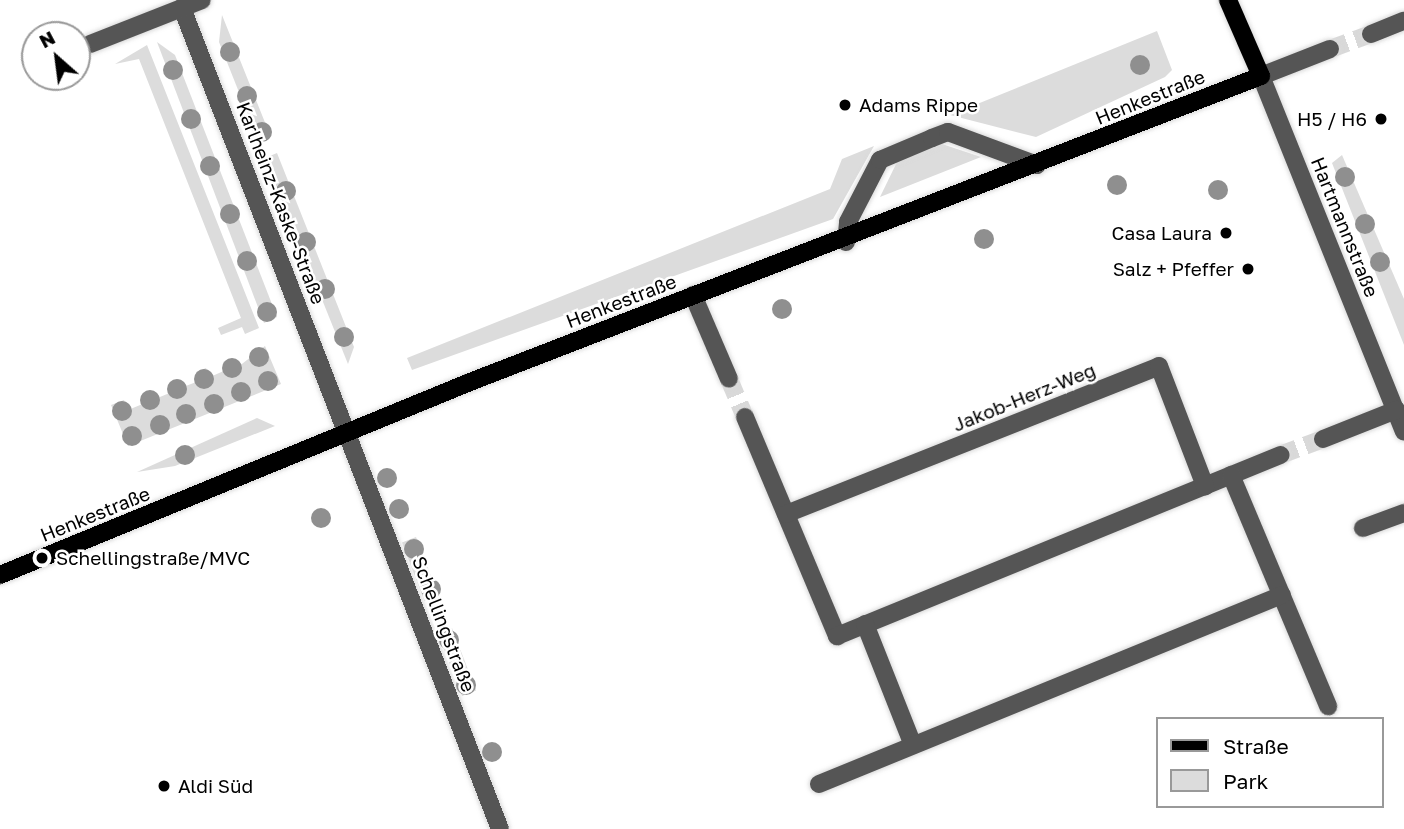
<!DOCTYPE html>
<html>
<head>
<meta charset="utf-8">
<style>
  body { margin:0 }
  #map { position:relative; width:1404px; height:829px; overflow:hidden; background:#fff; font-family:"Golos Text",sans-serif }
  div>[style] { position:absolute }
  .green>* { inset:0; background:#dcdcdc; transform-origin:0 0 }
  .minor-tunnel>* { height:18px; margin-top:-9px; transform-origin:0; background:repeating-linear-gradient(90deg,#d9d9d9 0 18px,transparent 0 27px) }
  .roads { filter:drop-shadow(0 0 2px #dbdbdb) drop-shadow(0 0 2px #dbdbdb) }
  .minor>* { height:18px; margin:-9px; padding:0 9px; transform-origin:9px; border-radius:9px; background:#555 }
  .major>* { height:18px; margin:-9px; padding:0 9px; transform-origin:9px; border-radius:9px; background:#000 }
  .trees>* { width:20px; height:20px; margin:-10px; border-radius:50%; background:#8f8f8f }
  .dots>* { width:19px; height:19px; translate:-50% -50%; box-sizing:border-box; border:4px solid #fff; border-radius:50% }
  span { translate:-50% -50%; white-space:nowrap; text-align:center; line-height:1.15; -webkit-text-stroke:5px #fff; paint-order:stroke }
  .street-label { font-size:19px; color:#000 }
  .poi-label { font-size:19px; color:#000 }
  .left { translate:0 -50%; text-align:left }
  .right { translate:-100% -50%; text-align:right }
  .legend { position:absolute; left:1156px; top:717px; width:228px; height:91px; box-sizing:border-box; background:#fff; border:2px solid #999; margin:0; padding:9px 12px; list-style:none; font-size:21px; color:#000 }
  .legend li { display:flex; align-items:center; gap:14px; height:35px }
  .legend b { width:35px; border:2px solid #999 }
  .north { position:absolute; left:21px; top:21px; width:70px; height:70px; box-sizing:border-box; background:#fff; border:2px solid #999; border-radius:50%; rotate:332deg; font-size:19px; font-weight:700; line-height:28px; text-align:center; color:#000 }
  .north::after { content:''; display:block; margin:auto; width:24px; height:32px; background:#000; clip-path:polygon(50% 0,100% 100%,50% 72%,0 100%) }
</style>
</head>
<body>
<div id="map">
  <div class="green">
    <i style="clip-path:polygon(222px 15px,270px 135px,258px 140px,219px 42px)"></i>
    <i style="clip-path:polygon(1157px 31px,1172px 70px,1165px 77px,1036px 137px,950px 115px)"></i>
    <i style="clip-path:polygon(157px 42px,175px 55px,277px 317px,264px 323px)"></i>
    <i style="clip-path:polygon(147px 45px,259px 328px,245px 334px,242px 327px,221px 335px,218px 328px,241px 318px,139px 59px,115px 64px)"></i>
    <i style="clip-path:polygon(939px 143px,981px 157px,880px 197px,898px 160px)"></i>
    <i style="clip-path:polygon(874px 146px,833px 219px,412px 370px,407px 358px,830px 189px,842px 159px)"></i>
    <i style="clip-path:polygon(277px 153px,354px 347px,348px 364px,265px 158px)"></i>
    <i style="clip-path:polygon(1342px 155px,1404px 299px,1404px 345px,1332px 163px)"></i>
    <i style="clip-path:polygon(265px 346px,281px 384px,128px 446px,111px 405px,124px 400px,128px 410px,145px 403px,142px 394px,151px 390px,155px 399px,172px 392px,169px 383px,179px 379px,183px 387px,199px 381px,196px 372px,206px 368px,210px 377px,226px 370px,223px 362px,233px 358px,238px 367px)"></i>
    <i style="clip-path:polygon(257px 418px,275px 426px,175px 466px,137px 472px)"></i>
    <i style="left:416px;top:537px;width:63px;height:15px;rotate:69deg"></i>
    <i style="left:452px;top:628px;width:67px;height:15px;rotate:69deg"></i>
  </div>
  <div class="minor-tunnel">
    <i style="left:1330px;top:49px;width:44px;rotate:-20.1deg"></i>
    <i style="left:729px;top:379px;width:41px;rotate:67.2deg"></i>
    <i style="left:1280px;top:455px;width:46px;rotate:-20.4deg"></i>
  </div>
  <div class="roads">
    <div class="minor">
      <i style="left:182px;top:8px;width:880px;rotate:68.83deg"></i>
      <i style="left:1371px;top:34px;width:35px;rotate:-22deg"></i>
      <i style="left:90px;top:44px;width:120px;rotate:-21.4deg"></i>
      <i style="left:1330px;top:49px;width:74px;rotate:158.6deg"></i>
      <i style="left:1261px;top:76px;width:383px;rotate:68.1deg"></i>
      <i style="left:846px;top:242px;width:20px;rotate:-84deg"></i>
      <i style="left:848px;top:222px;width:70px;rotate:-62.7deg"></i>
      <i style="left:880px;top:160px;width:56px;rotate:-22.9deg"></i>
      <i style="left:932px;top:138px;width:17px;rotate:-21deg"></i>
      <i style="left:948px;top:132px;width:95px;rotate:20.3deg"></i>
      <i style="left:693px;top:295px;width:91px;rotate:66.8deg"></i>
      <i style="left:745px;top:417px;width:238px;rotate:67.2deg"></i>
      <i style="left:837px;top:636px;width:479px;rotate:-22.2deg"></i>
      <i style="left:1323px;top:439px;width:79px;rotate:-21.7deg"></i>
      <i style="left:1231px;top:475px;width:251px;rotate:67.2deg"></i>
      <i style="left:786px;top:514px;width:401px;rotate:-21.6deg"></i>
      <i style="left:1159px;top:366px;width:129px;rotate:69deg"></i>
      <i style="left:1363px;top:528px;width:44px;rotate:-20.1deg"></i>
      <i style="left:865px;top:624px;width:130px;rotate:68.4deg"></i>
      <i style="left:819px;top:784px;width:500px;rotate:-22.21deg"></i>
    </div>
    <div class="major">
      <i style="left:0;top:575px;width:508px;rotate:-22.32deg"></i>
      <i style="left:470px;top:382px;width:848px;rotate:-21.15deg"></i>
      <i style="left:1261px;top:76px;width:83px;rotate:-113.5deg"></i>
    </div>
  </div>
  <div class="trees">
    <i style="left:230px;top:52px"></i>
    <i style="left:1140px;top:65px"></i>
    <i style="left:173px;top:70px"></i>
    <i style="left:247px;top:96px"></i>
    <i style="left:191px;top:119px"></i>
    <i style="left:262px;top:132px"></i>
    <i style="left:210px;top:166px"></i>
    <i style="left:1345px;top:177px"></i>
    <i style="left:1117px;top:185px"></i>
    <i style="left:1218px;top:190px"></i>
    <i style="left:286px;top:191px"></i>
    <i style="left:230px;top:214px"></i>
    <i style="left:1365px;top:224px"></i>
    <i style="left:984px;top:239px"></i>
    <i style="left:306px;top:242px"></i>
    <i style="left:247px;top:261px"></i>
    <i style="left:1380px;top:262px"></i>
    <i style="left:325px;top:289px"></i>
    <i style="left:782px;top:309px"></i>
    <i style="left:267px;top:312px"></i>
    <i style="left:344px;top:337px"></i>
    <i style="left:259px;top:357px"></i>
    <i style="left:232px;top:368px"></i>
    <i style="left:204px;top:379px"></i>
    <i style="left:268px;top:381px"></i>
    <i style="left:177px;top:389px"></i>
    <i style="left:241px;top:392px"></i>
    <i style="left:150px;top:400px"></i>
    <i style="left:214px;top:404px"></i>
    <i style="left:122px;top:411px"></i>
    <i style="left:186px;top:414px"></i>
    <i style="left:160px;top:425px"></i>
    <i style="left:132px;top:436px"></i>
    <i style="left:185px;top:455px"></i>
    <i style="left:387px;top:478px"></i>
    <i style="left:399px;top:509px"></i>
    <i style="left:321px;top:518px"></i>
    <i style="left:414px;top:549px"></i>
    <i style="left:431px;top:589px"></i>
    <i style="left:449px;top:640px"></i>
    <i style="left:466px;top:685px"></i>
    <i style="left:492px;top:752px"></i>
  </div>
  <div class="dots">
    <i style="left:845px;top:105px;background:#000"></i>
    <i style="left:1381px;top:119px;background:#000"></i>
    <i style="left:1226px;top:233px;background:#000"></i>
    <i style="left:1248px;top:269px;background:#000"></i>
    <i style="left:42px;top:558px;background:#000"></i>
    <i style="left:164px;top:786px;background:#000"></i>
  </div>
  <div class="street-label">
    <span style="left:1150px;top:97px;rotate:-22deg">Henkestraße</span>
    <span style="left:281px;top:203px;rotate:69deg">Karlheinz-Kaske-Straße</span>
    <span style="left:1345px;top:227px;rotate:68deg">Hartmannstraße</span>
    <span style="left:621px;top:301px;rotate:-21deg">Henkestraße</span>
    <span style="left:1024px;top:397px;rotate:-22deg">Jakob-Herz-Weg</span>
    <span style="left:95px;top:514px;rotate:-22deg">Henkestraße</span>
    <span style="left:444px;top:624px;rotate:69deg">Schellingstraße</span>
  </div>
  <div class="poi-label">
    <span class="left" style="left:859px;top:105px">Adams Rippe</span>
    <span class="right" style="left:1367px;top:119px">H5 / H6</span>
    <span class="right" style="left:1212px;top:233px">Casa Laura</span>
    <span class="right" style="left:1234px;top:269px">Salz + Pfeffer</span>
    <span class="left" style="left:56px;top:558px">Schellingstraße/MVC</span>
    <span class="left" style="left:178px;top:786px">Aldi Süd</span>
  </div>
  <ul class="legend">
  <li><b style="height:9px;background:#000"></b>Straße</li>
  <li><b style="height:19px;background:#dcdcdc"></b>Park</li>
  </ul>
  <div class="north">N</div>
</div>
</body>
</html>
